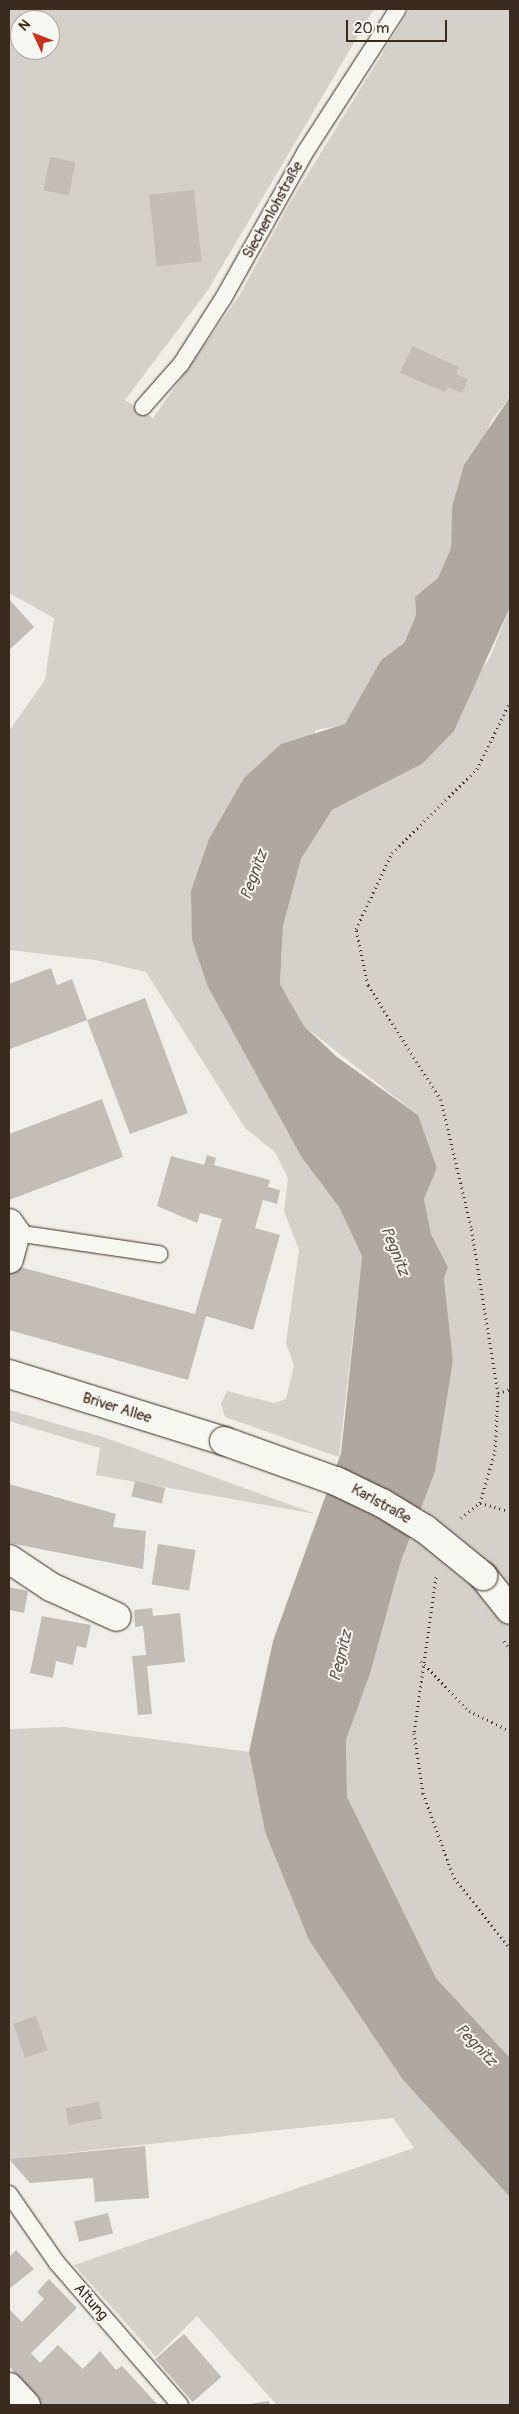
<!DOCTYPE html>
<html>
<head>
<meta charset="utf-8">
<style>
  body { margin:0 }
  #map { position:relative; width:519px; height:2414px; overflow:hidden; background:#efeeea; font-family:Pangolin,sans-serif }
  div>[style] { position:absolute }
  .green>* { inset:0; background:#d4d1cc }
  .water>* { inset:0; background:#afa8a1 }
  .building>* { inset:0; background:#c2bdb7; transform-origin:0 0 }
  .path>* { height:3px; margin-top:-1.5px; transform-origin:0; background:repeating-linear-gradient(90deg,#3b2a1e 0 1px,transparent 0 5px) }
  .roads { filter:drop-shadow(0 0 1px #3b2a1e) drop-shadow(0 0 1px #3b2a1e) }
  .service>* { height:16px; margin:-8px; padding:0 8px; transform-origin:8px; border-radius:8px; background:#f6f6f2 }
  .minor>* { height:28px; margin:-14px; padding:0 14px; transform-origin:14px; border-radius:14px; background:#f6f6f2 }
  .secondary>* { height:28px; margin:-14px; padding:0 14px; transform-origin:14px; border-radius:14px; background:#f6f6f2 }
  .bridges { filter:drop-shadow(0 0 1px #3b2a1e) drop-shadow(0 0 1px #3b2a1e) }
  .secondary-bridge>* { height:28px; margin:-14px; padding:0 14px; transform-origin:14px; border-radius:14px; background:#f6f6f2 }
  span { translate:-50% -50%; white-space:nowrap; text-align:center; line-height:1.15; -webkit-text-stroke:4px #f6f6f2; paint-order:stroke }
  .street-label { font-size:15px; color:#3b2a1e }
  .water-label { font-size:16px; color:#64564c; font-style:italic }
  .frame { position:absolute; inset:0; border:10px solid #3b2a1e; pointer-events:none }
  .north { position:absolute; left:10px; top:10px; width:50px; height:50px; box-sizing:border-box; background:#f6f6f2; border:1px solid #aba49d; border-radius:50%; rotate:313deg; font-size:14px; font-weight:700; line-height:20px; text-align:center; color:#3b2a1e }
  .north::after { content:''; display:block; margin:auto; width:18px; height:22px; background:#c8321e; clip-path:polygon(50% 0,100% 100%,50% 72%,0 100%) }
  .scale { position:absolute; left:346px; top:20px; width:101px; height:22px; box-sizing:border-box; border:2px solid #3b2a1e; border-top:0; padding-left:6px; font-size:15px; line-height:18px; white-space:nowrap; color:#3b2a1e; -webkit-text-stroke:4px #f6f6f2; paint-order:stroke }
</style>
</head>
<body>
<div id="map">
  <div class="green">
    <i style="clip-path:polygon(evenodd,9px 9px,374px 9px,208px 290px,125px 400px,153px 418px,239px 296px,289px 204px,410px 9px,510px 9px,510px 397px,493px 418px,452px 507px,451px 548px,438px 578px,415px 597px,416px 615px,403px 644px,381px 660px,345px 725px,316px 730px,208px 987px,302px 1158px,339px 1207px,362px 1256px,339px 1457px,225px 1417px,221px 1404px,227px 1391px,274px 1403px,286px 1399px,294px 1366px,286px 1343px,299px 1250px,284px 1211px,288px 1178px,275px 1152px,245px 1128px,146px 972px,95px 960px,9px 950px,9px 731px,45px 680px,54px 618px,9px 593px,9px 9px,20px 20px,50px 20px,50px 50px,20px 50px,20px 20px)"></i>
    <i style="clip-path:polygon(510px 607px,510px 2058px,436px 1978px,347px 1798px,346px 1740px,370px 1674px,401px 1561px,435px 1472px,453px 1361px,444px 1279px,448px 1267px,431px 1234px,424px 1199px,437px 1168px,418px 1115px,304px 1026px,280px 984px,283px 926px,301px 859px,332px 810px,422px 764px,490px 657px)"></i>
    <i style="clip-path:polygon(9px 1410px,106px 1438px,316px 1514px,96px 1475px,100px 1448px,9px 1421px)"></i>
    <i style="clip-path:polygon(64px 1727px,249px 1752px,265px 1832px,403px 2080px,510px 2197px,510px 2405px,277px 2405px,197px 2316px,156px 2357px,74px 2265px,414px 2148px,393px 2118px,9px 2159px,9px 1729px)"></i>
  </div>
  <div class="water">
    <i style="clip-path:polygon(510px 397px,510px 607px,454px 731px,422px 764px,332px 810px,301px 859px,283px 926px,280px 984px,304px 1026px,337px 1057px,418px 1115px,437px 1168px,424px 1199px,431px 1234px,448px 1267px,444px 1279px,453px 1361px,435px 1472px,401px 1561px,370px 1674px,346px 1740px,347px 1797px,436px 1978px,510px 2058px,510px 2197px,403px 2080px,309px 1940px,265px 1832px,249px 1752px,273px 1641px,341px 1453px,362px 1256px,339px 1207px,302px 1158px,208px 987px,192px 940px,191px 891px,209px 839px,244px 778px,281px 744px,345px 724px,381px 660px,404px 643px,416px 615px,415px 597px,438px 578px,451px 548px,452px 507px,464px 465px)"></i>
  </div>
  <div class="building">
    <i style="left:50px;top:157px;width:26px;height:34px;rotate:11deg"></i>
    <i style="left:194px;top:190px;width:72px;height:45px;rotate:84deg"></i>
    <i style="clip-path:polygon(412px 346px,459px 367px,456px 374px,468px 379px,462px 393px,448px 387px,445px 392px,400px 373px)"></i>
    <i style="clip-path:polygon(9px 599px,34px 627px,9px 650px)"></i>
    <i style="clip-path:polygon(51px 968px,57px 985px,72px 979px,87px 1020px,145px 998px,188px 1113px,130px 1134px,87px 1020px,10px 1049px,9px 984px)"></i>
    <i style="clip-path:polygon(102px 1099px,123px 1157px,9px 1200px,9px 1134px)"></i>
    <i style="clip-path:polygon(207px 1155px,216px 1158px,214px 1165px,270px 1180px,268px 1187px,280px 1190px,277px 1204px,263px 1200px,255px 1228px,280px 1235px,253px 1330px,206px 1316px,188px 1380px,9px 1330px,9px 1264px,195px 1314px,222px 1219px,200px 1213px,197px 1223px,157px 1206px,171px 1156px,204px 1165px)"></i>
    <i style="left:135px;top:1481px;width:31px;height:16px;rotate:13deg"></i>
    <i style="clip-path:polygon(9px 1484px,116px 1514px,113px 1527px,146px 1531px,143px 1569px,9px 1543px)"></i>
    <i style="left:158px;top:1544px;width:38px;height:41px;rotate:9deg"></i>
    <i style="clip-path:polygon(9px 1587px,28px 1591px,24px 1613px,9px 1610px)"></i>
    <i style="clip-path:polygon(152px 1608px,153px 1616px,180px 1613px,185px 1662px,147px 1666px,152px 1714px,138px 1715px,132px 1656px,146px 1655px,143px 1626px,135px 1627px,134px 1610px)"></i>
    <i style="clip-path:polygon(42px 1616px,91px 1625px,86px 1648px,77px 1646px,73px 1665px,56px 1661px,53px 1678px,30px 1673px)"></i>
    <i style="left:36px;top:2016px;width:36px;height:24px;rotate:71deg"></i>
    <i style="left:99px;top:2102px;width:17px;height:34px;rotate:80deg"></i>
    <i style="clip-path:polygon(145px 2146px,149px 2198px,95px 2202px,93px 2178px,30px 2183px,9px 2159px)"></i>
    <i style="left:108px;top:2213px;width:21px;height:35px;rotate:76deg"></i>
    <i style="clip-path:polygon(16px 2250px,34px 2269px,9px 2289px,9px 2257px)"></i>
    <i style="clip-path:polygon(49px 2279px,77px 2308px,31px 2353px,40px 2363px,58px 2345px,83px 2369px,100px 2351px,116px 2370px,122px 2366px,158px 2405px,41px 2405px,9px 2366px,9px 2309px,22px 2322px,44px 2299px,37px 2292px)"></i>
    <i style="left:184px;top:2334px;width:57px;height:38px;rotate:49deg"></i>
    <i style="clip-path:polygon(269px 2401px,270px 2405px,250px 2405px,250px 2404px)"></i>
  </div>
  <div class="path">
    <i style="left:498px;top:1393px;width:13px;rotate:-18deg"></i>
    <i style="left:480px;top:1503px;width:31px;rotate:15deg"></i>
    <i style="left:461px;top:1518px;width:24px;rotate:-38deg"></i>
    <i style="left:480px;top:1503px;width:54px;rotate:-73.9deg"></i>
    <i style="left:495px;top:1451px;width:58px;rotate:-87deg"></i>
    <i style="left:498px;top:1393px;width:168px;rotate:-99.2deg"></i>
    <i style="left:471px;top:1227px;width:130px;rotate:-103.3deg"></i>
    <i style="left:441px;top:1100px;width:136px;rotate:-122.4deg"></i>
    <i style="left:368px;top:985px;width:57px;rotate:-102.1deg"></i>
    <i style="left:356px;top:929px;width:84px;rotate:-64.7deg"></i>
    <i style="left:392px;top:853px;width:120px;rotate:-44.7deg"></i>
    <i style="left:477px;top:769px;width:75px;rotate:-63.8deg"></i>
    <i style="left:436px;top:1577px;width:158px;rotate:98deg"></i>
    <i style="left:414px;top:1733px;width:61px;rotate:81.5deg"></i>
    <i style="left:423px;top:1793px;width:90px;rotate:70deg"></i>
    <i style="left:454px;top:1878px;width:90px;rotate:51.3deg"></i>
    <i style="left:504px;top:1641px;width:11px;rotate:56deg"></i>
    <i style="left:421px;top:1661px;width:69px;rotate:46.2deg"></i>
    <i style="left:469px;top:1711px;width:46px;rotate:26deg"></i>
  </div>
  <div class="roads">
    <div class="service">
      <i style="left:143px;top:407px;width:57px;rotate:-48.5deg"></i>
      <i style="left:181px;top:364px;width:80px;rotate:-57.3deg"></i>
      <i style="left:224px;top:297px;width:167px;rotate:-60.7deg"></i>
      <i style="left:306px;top:151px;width:169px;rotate:-57.1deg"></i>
      <i style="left:16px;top:1233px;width:145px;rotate:8.4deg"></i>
      <i style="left:9px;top:2194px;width:84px;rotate:55.2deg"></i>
      <i style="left:57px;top:2263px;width:188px;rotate:49.1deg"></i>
    </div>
    <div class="minor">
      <i style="left:9px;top:1223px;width:12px;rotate:55deg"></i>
      <i style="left:16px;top:1233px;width:27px;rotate:105deg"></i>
      <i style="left:9px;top:1559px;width:50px;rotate:33.7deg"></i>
      <i style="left:51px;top:1587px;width:72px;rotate:24.4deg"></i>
      <i style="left:9px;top:2387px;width:25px;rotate:47deg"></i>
    </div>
    <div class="secondary">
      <i style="left:9px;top:1374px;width:225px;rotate:17.3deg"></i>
      <i style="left:483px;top:1576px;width:43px;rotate:51.5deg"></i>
    </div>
  </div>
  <div class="bridges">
    <div class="secondary-bridge">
      <i style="left:224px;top:1441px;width:119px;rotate:19.7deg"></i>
      <i style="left:336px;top:1481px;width:51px;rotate:25.6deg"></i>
      <i style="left:382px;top:1503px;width:50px;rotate:31.2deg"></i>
      <i style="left:425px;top:1529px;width:75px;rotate:39deg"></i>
    </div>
  </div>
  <div class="street-label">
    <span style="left:273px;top:210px;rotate:-61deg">Siechenlohstraße</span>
    <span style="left:117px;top:1408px;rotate:17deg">Briver Allee</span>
    <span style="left:381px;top:1504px;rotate:29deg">Karlstraße</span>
    <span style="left:91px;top:2302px;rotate:49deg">Altung</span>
  </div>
  <div class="water-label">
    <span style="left:254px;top:875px;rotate:-70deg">Pegnitz</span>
    <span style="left:395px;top:1251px;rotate:68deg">Pegnitz</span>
    <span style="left:341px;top:1656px;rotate:-76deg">Pegnitz</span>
    <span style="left:476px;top:2045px;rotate:46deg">Pegnitz</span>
  </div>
  <div class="frame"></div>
  <div class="north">N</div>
  <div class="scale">20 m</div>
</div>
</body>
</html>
